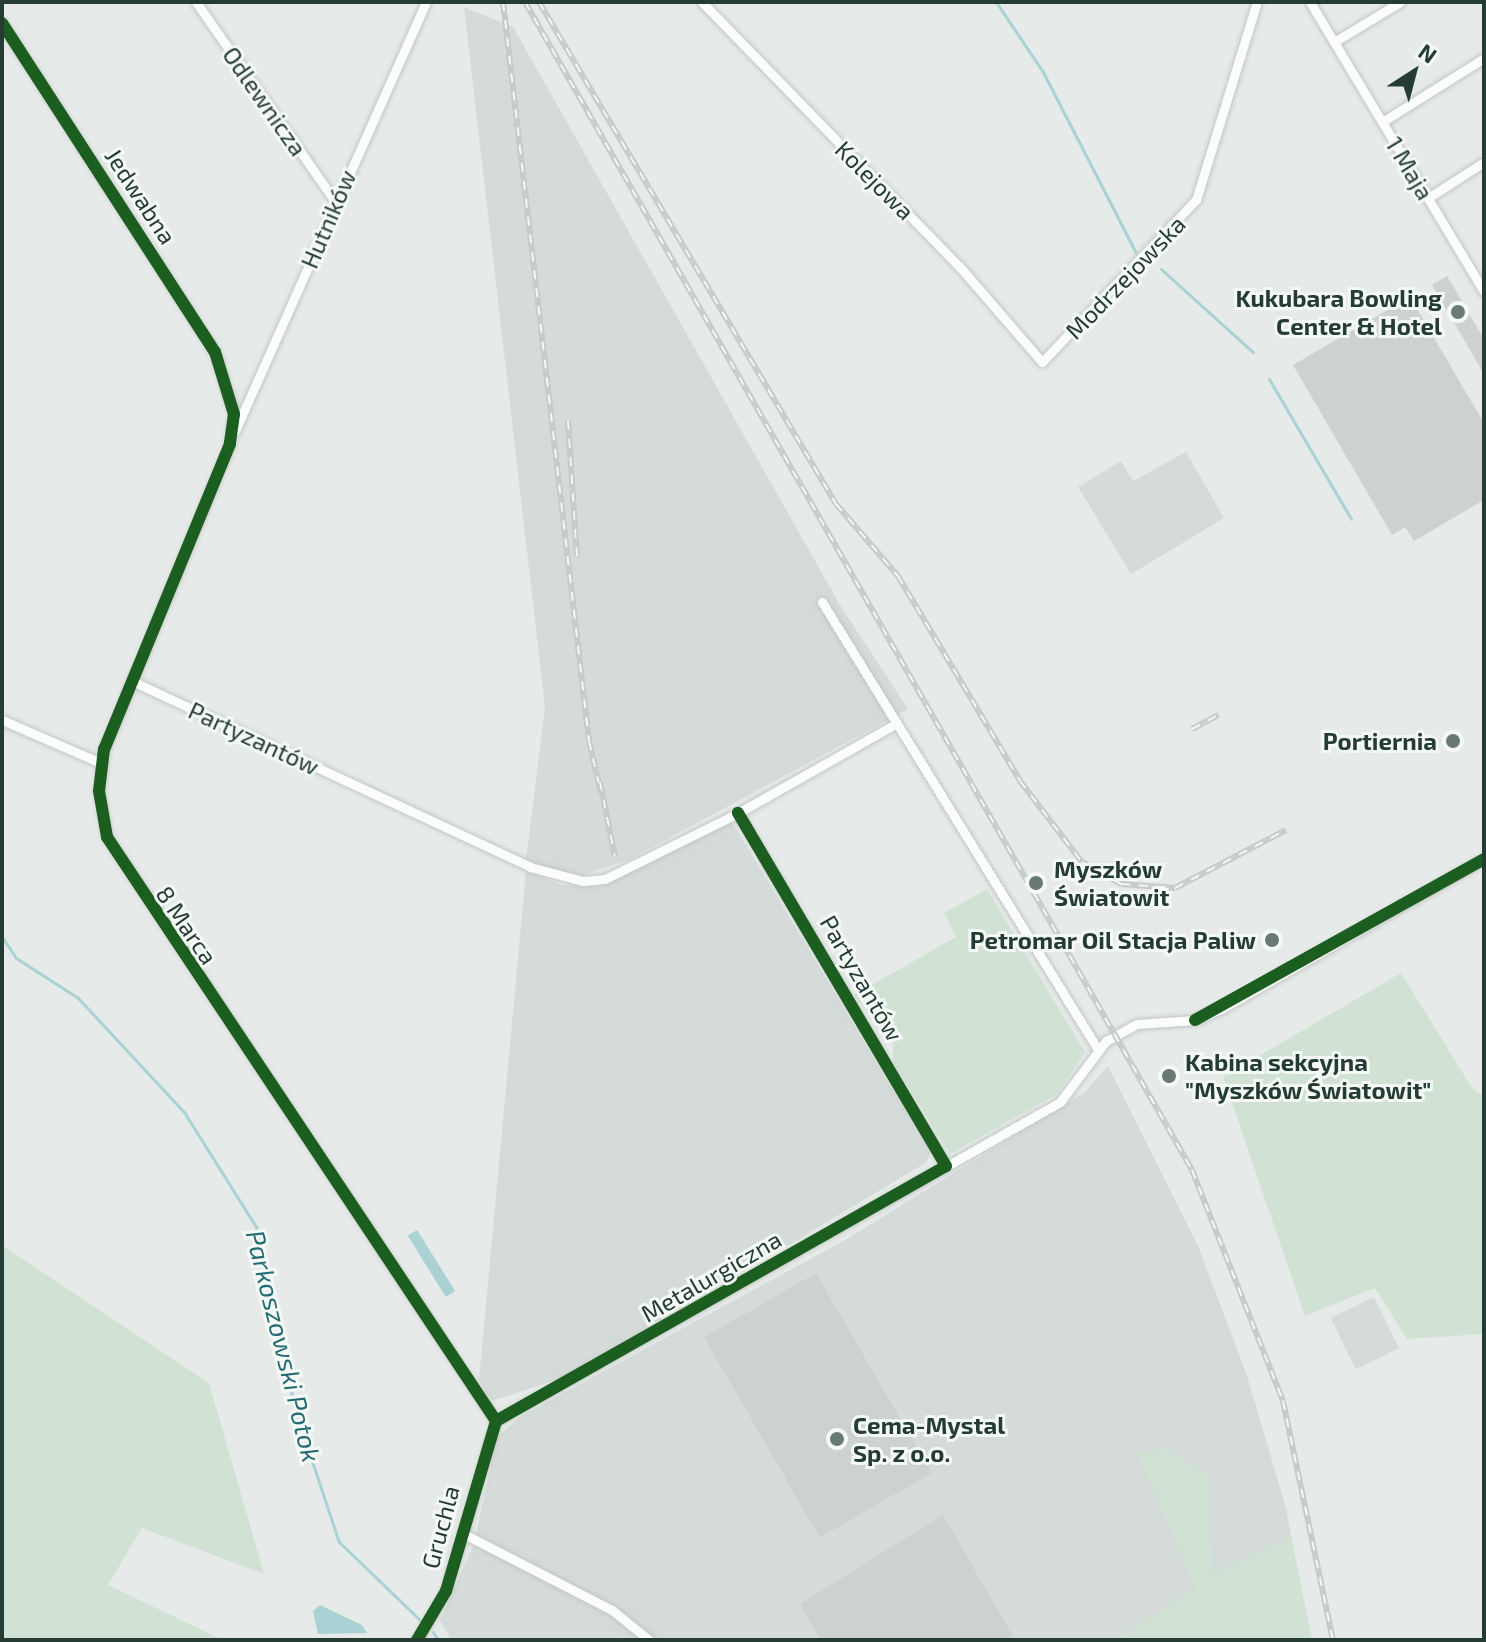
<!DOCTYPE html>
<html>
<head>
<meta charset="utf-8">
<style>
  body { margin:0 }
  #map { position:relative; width:1486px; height:1642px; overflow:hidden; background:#e6eae8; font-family:"Exo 2",sans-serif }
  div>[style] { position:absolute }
  .built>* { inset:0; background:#d4dbd8; transform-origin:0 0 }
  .green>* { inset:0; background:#d1e2d5 }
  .water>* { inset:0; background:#aad2d4; transform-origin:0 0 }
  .stream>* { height:3px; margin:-1.5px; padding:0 1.5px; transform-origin:1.5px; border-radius:1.5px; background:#aad2d4 }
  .building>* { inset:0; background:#cdd2d0; transform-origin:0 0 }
  .roads { filter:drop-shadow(0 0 2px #c3c7c5) drop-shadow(0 0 2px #c3c7c5) }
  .minor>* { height:9px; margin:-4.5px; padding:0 4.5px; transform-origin:4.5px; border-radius:4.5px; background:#fbfcfc }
  .rail>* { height:6px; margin-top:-3px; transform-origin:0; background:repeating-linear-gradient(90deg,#f4f9f6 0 9px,#c7cbca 0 18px); box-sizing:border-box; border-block:2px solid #c7cbca }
  .cycleway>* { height:12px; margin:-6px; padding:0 6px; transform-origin:6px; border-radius:6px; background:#1b5e20 }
  .dots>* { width:22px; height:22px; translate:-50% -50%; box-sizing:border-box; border:4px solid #f4f9f6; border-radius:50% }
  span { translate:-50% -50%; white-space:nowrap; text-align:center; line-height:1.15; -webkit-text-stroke:6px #f4f9f6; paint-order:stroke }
  .street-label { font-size:24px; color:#253c34 }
  .poi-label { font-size:24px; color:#253c34; font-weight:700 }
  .right { translate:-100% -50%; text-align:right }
  .left { translate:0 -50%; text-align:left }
  .water-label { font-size:26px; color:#246c74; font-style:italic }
  .frame { position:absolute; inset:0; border:4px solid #253c34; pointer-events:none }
  .north { position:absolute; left:1374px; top:32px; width:80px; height:80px; -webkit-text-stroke:6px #f4f9f6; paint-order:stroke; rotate:36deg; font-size:22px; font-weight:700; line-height:32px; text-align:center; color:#253c34 }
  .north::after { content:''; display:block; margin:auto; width:28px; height:36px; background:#253c34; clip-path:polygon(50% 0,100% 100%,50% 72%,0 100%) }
</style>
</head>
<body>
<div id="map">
  <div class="built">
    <i style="clip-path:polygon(464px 7px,513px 27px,840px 605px,908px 709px,628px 860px,577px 877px,526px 860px,545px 707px)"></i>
    <i style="clip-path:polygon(1186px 452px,1224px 518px,1131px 574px,1078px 487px,1121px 461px,1133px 481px)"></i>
    <i style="clip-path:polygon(732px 822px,930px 1152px,927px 1162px,572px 1375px,491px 1401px,479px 1381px,526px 871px,561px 885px,597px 887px)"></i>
    <i style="clip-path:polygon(1108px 1066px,1198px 1246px,1247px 1376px,1286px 1508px,1309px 1640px,451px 1640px,440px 1620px,474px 1544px,497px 1437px,520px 1417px,845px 1240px,1084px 1093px)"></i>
    <i style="left:1374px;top:1297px;width:57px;height:48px;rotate:64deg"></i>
  </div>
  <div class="green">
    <i style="clip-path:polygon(987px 889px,1085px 1052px,1057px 1094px,950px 1154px,893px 1062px,893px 1043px,854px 995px,956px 937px,944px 913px)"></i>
    <i style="clip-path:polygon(1401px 973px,1472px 1088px,1484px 1096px,1484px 1334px,1407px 1339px,1375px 1288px,1305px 1316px,1223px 1077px)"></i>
    <i style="clip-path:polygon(2px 1245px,209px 1383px,264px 1574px,142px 1528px,108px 1585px,223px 1640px,2px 1640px)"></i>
    <i style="clip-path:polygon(1166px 1448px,1210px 1477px,1212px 1574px,1291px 1535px,1312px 1640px,1115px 1640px,1196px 1588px,1138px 1455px)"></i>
  </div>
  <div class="water">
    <i style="left:417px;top:1230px;width:72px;height:11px;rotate:58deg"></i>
    <i style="clip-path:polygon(320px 1605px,362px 1625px,367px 1633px,318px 1634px,313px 1611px)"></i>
  </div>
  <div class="stream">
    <i style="left:996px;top:2px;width:84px;rotate:56.1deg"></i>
    <i style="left:1043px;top:72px;width:203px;rotate:62.8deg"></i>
    <i style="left:1161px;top:269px;width:124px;rotate:42.1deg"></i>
    <i style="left:1269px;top:379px;width:162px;rotate:59.6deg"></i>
    <i style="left:2px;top:937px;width:25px;rotate:56deg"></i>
    <i style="left:16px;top:958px;width:74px;rotate:32.8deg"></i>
    <i style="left:78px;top:998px;width:156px;rotate:47.1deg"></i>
    <i style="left:184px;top:1112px;width:136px;rotate:57.9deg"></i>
    <i style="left:256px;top:1227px;width:190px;rotate:77.9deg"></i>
    <i style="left:296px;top:1413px;width:136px;rotate:71.6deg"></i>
    <i style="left:339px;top:1542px;width:115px;rotate:43.9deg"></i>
    <i style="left:433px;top:1632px;width:9px;rotate:58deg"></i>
  </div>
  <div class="building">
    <i style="clip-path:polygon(1447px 276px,1484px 339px,1484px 374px,1432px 285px)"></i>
    <i style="clip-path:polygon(1410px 297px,1484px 423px,1484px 500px,1414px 541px,1405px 527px,1392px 535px,1293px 365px)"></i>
    <i style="left:816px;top:1273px;width:231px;height:129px;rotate:60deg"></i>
    <i style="clip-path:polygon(943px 1515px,1015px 1640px,821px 1640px,800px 1604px)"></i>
  </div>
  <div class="roads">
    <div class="minor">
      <i style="left:196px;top:2px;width:241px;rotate:55.1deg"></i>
      <i style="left:702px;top:2px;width:368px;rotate:45.8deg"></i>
      <i style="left:959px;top:266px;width:127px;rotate:49.2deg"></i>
      <i style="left:1042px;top:362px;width:224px;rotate:-46.5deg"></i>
      <i style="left:1196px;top:200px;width:207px;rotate:-72.9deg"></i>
      <i style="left:1310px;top:2px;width:338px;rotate:59deg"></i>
      <i style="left:2px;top:23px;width:392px;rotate:57.1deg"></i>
      <i style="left:215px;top:352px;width:65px;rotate:73deg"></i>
      <i style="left:234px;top:414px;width:30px;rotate:98deg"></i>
      <i style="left:230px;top:444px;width:330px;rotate:112.4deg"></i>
      <i style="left:104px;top:749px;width:42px;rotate:96.8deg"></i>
      <i style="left:99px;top:791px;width:47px;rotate:80.1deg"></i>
      <i style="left:107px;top:837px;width:702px;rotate:56.33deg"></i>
      <i style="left:1334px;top:42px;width:77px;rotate:-31.2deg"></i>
      <i style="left:1382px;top:122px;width:120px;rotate:-32.1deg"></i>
      <i style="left:1428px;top:198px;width:67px;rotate:-32.7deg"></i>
      <i style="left:235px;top:431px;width:470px;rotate:-66deg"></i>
      <i style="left:822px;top:602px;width:524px;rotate:58.34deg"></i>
      <i style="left:132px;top:681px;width:439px;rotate:25deg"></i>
      <i style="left:530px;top:867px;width:55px;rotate:14.8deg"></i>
      <i style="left:583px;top:881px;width:22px;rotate:-5deg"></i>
      <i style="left:605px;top:879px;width:148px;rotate:-26.4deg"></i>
      <i style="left:738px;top:813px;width:180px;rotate:-29.5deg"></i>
      <i style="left:2px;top:720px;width:108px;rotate:23.5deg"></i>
      <i style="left:738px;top:813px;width:410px;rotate:59.5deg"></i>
      <i style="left:496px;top:1421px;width:648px;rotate:-29.49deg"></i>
      <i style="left:1060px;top:1102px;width:76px;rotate:-53deg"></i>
      <i style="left:1106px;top:1041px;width:35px;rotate:-29deg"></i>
      <i style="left:1137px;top:1024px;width:58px;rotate:-3.9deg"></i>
      <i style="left:1195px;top:1020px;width:30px;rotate:-23deg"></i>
      <i style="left:1223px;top:1008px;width:301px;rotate:-29.7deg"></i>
      <i style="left:462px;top:1533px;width:169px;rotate:27.2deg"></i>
      <i style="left:612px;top:1610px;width:48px;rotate:39deg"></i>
      <i style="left:417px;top:1640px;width:57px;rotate:-59.4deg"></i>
      <i style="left:446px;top:1591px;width:177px;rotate:-73.6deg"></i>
    </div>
  </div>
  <div class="rail">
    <i style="left:503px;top:2px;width:744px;rotate:83.36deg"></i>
    <i style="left:589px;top:741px;width:53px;rotate:77deg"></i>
    <i style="left:525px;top:2px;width:1345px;rotate:60.27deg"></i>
    <i style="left:1192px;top:1170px;width:248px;rotate:68.5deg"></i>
    <i style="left:1283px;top:1401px;width:244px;rotate:78.2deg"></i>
    <i style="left:539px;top:2px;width:583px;rotate:59.39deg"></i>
    <i style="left:836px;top:504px;width:95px;rotate:49.3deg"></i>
    <i style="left:898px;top:576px;width:239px;rotate:59.2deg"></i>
    <i style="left:1020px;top:781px;width:102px;rotate:52.6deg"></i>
    <i style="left:1082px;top:862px;width:45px;rotate:29.4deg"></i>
    <i style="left:1121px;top:884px;width:54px;rotate:4.2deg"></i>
    <i style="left:1175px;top:888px;width:125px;rotate:-27.6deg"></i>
    <i style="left:568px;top:421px;width:136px;rotate:86.2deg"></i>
    <i style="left:1192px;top:729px;width:30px;rotate:-28deg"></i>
    <i style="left:600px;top:782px;width:76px;rotate:78.7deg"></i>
  </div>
  <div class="cycleway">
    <i style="left:2px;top:23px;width:392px;rotate:57.1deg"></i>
    <i style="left:215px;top:352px;width:65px;rotate:73deg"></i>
    <i style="left:234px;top:414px;width:30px;rotate:98deg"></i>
    <i style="left:230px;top:444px;width:330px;rotate:112.4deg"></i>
    <i style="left:104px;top:749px;width:42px;rotate:96.8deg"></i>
    <i style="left:99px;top:791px;width:47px;rotate:80.1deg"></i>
    <i style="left:107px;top:837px;width:702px;rotate:56.33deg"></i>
    <i style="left:1195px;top:1020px;width:331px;rotate:-29.1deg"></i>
    <i style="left:496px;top:1421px;width:517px;rotate:-29.54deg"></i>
    <i style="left:946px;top:1166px;width:410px;rotate:-120.5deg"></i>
    <i style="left:417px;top:1640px;width:57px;rotate:-59.4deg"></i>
    <i style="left:446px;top:1591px;width:177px;rotate:-73.6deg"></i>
  </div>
  <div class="dots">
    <i style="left:1458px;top:312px;background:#697973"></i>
    <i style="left:1453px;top:741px;background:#697973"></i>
    <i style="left:1036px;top:883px;background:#697973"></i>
    <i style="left:1272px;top:940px;background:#697973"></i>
    <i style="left:1169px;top:1076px;background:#697973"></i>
    <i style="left:837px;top:1439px;background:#697973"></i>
  </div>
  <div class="street-label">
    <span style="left:265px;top:101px;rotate:55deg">Odlewnicza</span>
    <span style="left:1410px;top:168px;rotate:59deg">1 Maja</span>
    <span style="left:875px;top:180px;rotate:45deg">Kolejowa</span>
    <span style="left:141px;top:196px;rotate:57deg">Jedwabna</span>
    <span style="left:328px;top:219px;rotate:-67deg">Hutników</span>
    <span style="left:1125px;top:277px;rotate:-46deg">Modrzejowska</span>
    <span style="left:254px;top:738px;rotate:25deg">Partyzantów</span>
    <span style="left:187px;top:925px;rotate:56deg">8 Marca</span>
    <span style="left:862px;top:978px;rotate:60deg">Partyzantów</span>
    <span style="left:711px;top:1276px;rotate:-30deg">Metalurgiczna</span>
    <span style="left:440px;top:1527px;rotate:-75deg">Gruchla</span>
  </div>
  <div class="poi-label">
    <span class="right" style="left:1442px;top:312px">Kukubara Bowling<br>Center &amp; Hotel</span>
    <span class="right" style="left:1437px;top:741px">Portiernia</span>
    <span class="left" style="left:1054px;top:883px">Myszków<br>Światowit</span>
    <span class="right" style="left:1256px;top:940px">Petromar Oil Stacja Paliw</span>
    <span class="left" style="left:1185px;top:1076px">Kabina sekcyjna<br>"Myszków Światowit"</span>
    <span class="left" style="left:853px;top:1439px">Cema-Mystal<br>Sp. z o.o.</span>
  </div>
  <div class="water-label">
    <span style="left:284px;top:1346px;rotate:76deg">Parkoszowski Potok</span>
  </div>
  <div class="frame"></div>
  <div class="north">N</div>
</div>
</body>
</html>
